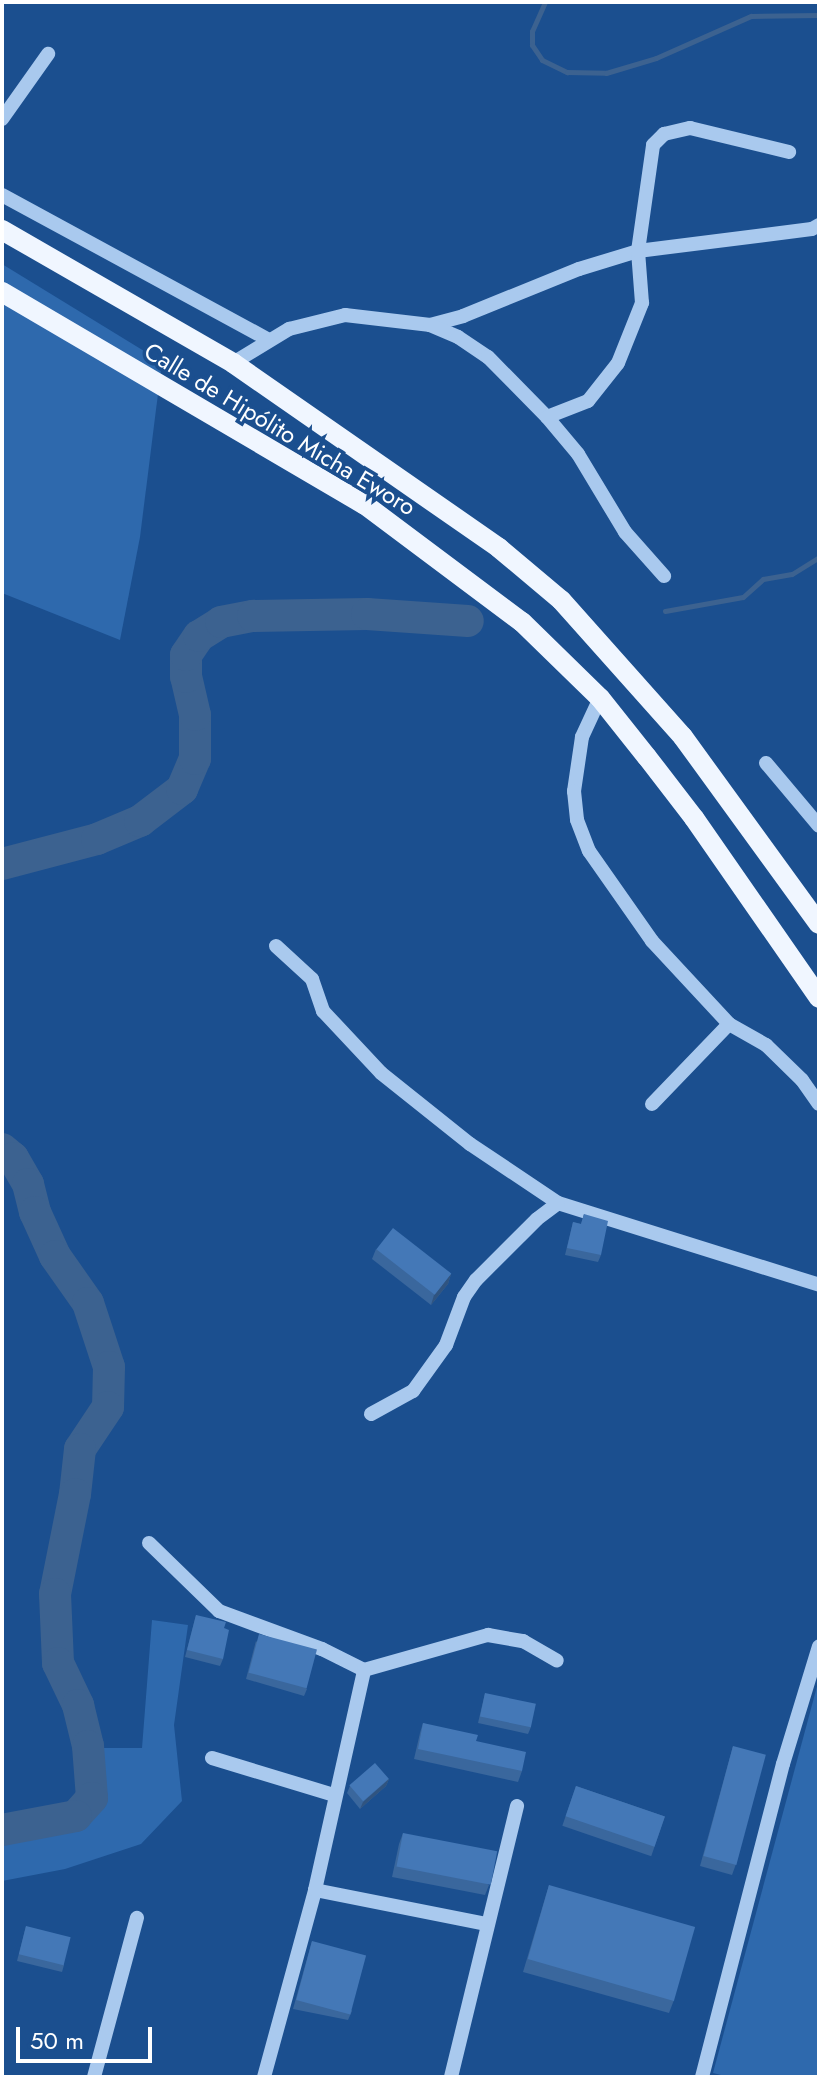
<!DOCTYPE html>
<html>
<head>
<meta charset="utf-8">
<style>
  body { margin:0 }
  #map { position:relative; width:821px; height:2079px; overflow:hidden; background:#1b4f8f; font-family:Jost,sans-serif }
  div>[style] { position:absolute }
  .green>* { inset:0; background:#2e69ad }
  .stream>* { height:5px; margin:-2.5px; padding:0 2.5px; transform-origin:2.5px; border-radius:2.5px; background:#3c6290 }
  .river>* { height:32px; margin:-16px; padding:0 16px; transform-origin:16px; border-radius:16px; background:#3c6290 }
  .minor>* { height:14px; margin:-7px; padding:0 7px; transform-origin:7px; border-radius:7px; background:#a9c9ee }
  .major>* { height:20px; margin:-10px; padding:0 10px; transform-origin:10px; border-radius:10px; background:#f0f6ff }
  .wall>* { inset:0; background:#3a679d; transform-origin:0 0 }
  .shaded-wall>* { inset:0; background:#305480 }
  .building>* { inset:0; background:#4478b7; transform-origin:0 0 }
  span { translate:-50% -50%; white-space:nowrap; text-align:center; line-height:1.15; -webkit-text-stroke:7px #1b4f8f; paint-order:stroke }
  .street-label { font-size:24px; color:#fff }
  .frame { position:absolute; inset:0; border:4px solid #fff; pointer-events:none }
  .scale { position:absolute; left:16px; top:2027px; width:136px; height:36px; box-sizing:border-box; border:4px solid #fff; border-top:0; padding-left:10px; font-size:24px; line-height:28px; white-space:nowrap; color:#fff; -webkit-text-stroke:6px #1b4f8f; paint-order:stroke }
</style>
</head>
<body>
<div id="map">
  <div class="green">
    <i style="clip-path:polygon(2px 264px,162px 362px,140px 537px,120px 640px,2px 593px)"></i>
    <i style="clip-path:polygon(152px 1620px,188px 1625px,174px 1725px,182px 1801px,141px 1844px,65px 1869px,2px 1881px,2px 1824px,68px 1828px,84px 1805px,87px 1748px,142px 1748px)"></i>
    <i style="clip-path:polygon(819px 1679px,819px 2077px,729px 2077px,713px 2073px)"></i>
  </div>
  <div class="stream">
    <i style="left:545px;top:2px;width:32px;rotate:114deg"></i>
    <i style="left:532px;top:31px;width:14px;rotate:90deg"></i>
    <i style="left:532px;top:45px;width:18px;rotate:56deg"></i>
    <i style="left:542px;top:60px;width:28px;rotate:26deg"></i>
    <i style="left:567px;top:72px;width:39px;rotate:1deg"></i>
    <i style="left:606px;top:73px;width:52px;rotate:-16.7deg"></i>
    <i style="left:656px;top:58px;width:104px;rotate:-23.9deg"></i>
    <i style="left:751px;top:16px;width:68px;rotate:-0.8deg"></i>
    <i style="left:665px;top:611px;width:79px;rotate:-10.2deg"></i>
    <i style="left:743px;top:597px;width:27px;rotate:-42deg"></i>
    <i style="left:763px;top:579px;width:29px;rotate:-10deg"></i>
    <i style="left:792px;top:574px;width:32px;rotate:-32deg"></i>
  </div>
  <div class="river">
    <i style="left:2px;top:864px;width:98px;rotate:-14.7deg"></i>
    <i style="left:97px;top:839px;width:47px;rotate:-22.7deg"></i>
    <i style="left:140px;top:821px;width:53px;rotate:-37.3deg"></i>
    <i style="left:182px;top:789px;width:33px;rotate:-67deg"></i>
    <i style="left:195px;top:759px;width:44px;rotate:-90deg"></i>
    <i style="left:195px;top:715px;width:39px;rotate:-103deg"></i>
    <i style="left:186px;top:677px;width:22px;rotate:-90deg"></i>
    <i style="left:186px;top:655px;width:23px;rotate:-56deg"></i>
    <i style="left:199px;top:636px;width:26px;rotate:-32deg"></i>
    <i style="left:221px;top:622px;width:33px;rotate:-11deg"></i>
    <i style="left:253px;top:616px;width:114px;rotate:-1deg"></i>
    <i style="left:367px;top:614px;width:101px;rotate:4deg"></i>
    <i style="left:2px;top:1149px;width:14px;rotate:39deg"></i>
    <i style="left:13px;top:1158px;width:30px;rotate:60deg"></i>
    <i style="left:28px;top:1184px;width:29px;rotate:76deg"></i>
    <i style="left:35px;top:1212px;width:48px;rotate:65.6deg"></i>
    <i style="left:55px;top:1256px;width:57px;rotate:54.9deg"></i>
    <i style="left:88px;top:1303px;width:67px;rotate:71.8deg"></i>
    <i style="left:109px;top:1367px;width:40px;rotate:91.4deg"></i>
    <i style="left:108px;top:1407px;width:50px;rotate:123.7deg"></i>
    <i style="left:80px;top:1449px;width:45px;rotate:96.3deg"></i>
    <i style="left:75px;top:1494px;width:102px;rotate:101.3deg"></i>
    <i style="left:55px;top:1594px;width:69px;rotate:87.5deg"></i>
    <i style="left:58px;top:1663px;width:47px;rotate:64.5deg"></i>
    <i style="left:78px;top:1705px;width:42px;rotate:76.3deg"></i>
    <i style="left:88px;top:1746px;width:52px;rotate:85.6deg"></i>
    <i style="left:92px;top:1798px;width:24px;rotate:132deg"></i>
    <i style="left:76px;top:1816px;width:75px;rotate:169.3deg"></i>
  </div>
  <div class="minor">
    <i style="left:2px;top:119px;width:80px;rotate:-54.7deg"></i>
    <i style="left:2px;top:195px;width:302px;rotate:28.5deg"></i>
    <i style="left:430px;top:325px;width:34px;rotate:-15deg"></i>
    <i style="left:463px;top:316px;width:125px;rotate:-22.1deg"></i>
    <i style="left:579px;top:269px;width:62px;rotate:-17deg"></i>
    <i style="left:638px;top:251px;width:175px;rotate:-7.2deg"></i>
    <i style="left:812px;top:229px;width:8px;rotate:-30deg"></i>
    <i style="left:233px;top:363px;width:66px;rotate:-31.3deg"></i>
    <i style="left:289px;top:329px;width:58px;rotate:-14deg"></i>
    <i style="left:345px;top:315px;width:86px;rotate:6.7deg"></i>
    <i style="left:430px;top:325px;width:30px;rotate:23deg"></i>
    <i style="left:458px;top:337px;width:36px;rotate:34deg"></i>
    <i style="left:488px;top:357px;width:84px;rotate:45.5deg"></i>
    <i style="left:547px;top:417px;width:48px;rotate:50deg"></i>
    <i style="left:578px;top:454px;width:91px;rotate:58.9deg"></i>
    <i style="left:625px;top:532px;width:59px;rotate:48.4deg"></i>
    <i style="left:547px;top:417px;width:44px;rotate:-21.3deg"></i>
    <i style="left:588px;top:401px;width:48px;rotate:-51.7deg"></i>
    <i style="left:618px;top:363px;width:65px;rotate:-68.2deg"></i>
    <i style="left:642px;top:303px;width:52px;rotate:-94.4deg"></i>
    <i style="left:638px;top:251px;width:107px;rotate:-81.9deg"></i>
    <i style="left:653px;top:145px;width:16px;rotate:-45deg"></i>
    <i style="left:664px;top:134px;width:27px;rotate:-13deg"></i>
    <i style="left:690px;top:128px;width:102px;rotate:13.6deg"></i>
    <i style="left:600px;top:698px;width:43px;rotate:114.8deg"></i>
    <i style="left:582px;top:737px;width:55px;rotate:98.4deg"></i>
    <i style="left:574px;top:791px;width:29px;rotate:84deg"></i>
    <i style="left:577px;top:820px;width:33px;rotate:69deg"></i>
    <i style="left:589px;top:851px;width:110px;rotate:55deg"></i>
    <i style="left:652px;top:941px;width:113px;rotate:47.1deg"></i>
    <i style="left:729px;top:1024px;width:43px;rotate:29.6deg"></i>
    <i style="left:766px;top:1045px;width:50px;rotate:44.2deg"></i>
    <i style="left:802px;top:1080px;width:29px;rotate:55deg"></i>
    <i style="left:766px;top:763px;width:82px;rotate:49.9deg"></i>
    <i style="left:276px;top:946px;width:49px;rotate:42.5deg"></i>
    <i style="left:312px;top:979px;width:34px;rotate:71deg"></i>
    <i style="left:323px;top:1011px;width:85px;rotate:46.9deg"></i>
    <i style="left:381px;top:1073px;width:114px;rotate:38.6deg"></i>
    <i style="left:470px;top:1144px;width:106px;rotate:33.8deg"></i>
    <i style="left:558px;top:1203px;width:274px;rotate:17.4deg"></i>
    <i style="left:652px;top:1104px;width:111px;rotate:-46.1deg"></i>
    <i style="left:371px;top:1414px;width:48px;rotate:-28.7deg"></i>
    <i style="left:413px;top:1391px;width:57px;rotate:-54.3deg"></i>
    <i style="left:446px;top:1345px;width:51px;rotate:-69.4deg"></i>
    <i style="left:464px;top:1297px;width:21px;rotate:-55deg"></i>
    <i style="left:476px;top:1280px;width:86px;rotate:-45deg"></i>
    <i style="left:537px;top:1219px;width:26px;rotate:-37deg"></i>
    <i style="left:149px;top:1543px;width:98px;rotate:44.2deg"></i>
    <i style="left:219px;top:1611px;width:110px;rotate:20.3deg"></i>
    <i style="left:322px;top:1649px;width:47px;rotate:26.6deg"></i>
    <i style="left:364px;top:1670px;width:129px;rotate:-15.8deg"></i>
    <i style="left:488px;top:1635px;width:36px;rotate:10deg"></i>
    <i style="left:523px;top:1641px;width:39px;rotate:30deg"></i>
    <i style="left:212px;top:1758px;width:127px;rotate:16.9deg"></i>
    <i style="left:315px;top:1890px;width:174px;rotate:11.2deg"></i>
    <i style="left:94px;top:2077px;width:165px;rotate:-74.9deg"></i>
    <i style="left:264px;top:2077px;width:194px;rotate:-74.7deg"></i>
    <i style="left:315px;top:1890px;width:225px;rotate:-77.4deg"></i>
    <i style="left:451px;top:2077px;width:279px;rotate:-76.3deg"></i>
    <i style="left:702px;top:2077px;width:323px;rotate:-75.5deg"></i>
    <i style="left:783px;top:1764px;width:123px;rotate:-73deg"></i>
  </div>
  <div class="major">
    <i style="left:2px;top:230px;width:267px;rotate:29.9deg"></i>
    <i style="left:233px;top:363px;width:324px;rotate:34.8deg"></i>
    <i style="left:499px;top:548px;width:81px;rotate:40deg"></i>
    <i style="left:561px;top:600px;width:183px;rotate:48.3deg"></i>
    <i style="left:683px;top:737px;width:231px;rotate:54deg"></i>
    <i style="left:2px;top:292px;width:420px;rotate:30.4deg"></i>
    <i style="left:364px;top:504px;width:197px;rotate:36.8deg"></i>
    <i style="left:522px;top:622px;width:109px;rotate:44.3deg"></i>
    <i style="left:600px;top:698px;width:75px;rotate:51.5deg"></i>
    <i style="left:647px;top:757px;width:77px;rotate:52.4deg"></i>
    <i style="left:694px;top:818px;width:219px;rotate:55.2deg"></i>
  </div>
  <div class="wall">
    <i style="clip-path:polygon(584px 1214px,601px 1255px,598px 1262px,565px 1255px,573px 1222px,581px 1224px)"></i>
    <i style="clip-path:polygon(376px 1249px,451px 1274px,448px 1284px,431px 1305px,372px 1259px)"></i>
    <i style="clip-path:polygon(196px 1615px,224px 1628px,223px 1659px,220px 1666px,185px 1657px)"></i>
    <i style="clip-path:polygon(256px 1641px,307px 1689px,304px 1696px,246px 1679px)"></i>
    <i style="clip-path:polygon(485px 1693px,531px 1727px,528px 1734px,478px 1723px)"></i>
    <i style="clip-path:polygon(423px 1723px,476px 1741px,522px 1771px,518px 1782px,414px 1759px,420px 1733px)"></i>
    <i style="clip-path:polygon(733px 1746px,736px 1864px,732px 1875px,700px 1866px)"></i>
    <i style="clip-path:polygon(389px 1779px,386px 1786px,360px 1809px,347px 1793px,350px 1786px)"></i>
    <i style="left:576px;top:1786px;width:94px;height:42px;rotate:19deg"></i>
    <i style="clip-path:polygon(403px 1833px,489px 1885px,485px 1895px,392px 1877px,399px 1844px)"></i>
    <i style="clip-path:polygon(549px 1885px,674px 2000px,669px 2013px,523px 1972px)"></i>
    <i style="clip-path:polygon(26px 1926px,64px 1965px,62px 1972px,17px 1961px)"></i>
    <i style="clip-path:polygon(312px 1941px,352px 2011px,348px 2020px,293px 2009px)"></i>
  </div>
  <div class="shaded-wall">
    <i style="clip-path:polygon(451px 1274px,448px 1284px,431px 1305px,434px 1295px)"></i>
    <i style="clip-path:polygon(389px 1779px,386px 1786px,360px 1809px,363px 1802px)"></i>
  </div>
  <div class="building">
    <i style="clip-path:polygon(584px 1214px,608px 1221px,601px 1255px,567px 1248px,573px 1222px,581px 1224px)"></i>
    <i style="left:393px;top:1228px;width:74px;height:27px;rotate:38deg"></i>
    <i style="clip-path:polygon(196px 1615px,226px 1622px,224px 1628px,229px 1630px,223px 1659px,187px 1650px)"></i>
    <i style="left:259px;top:1634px;width:60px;height:40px;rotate:15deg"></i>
    <i style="left:485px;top:1693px;width:52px;height:24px;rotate:12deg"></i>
    <i style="clip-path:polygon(423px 1723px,478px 1735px,476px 1741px,526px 1752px,522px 1771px,418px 1749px)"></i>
    <i style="left:733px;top:1746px;width:34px;height:114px;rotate:15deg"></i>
    <i style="left:375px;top:1763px;width:21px;height:34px;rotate:49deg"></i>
    <i style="left:576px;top:1786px;width:94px;height:32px;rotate:19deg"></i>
    <i style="left:403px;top:1833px;width:96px;height:34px;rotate:11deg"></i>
    <i style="left:549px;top:1885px;width:152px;height:77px;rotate:16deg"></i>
    <i style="left:26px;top:1926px;width:46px;height:29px;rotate:14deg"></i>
    <i style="left:312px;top:1941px;width:56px;height:61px;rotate:15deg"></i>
  </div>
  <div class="street-label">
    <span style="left:280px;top:429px;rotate:31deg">Calle de Hipólito Micha Eworo</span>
  </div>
  <div class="frame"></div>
  <div class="scale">50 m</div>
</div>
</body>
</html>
